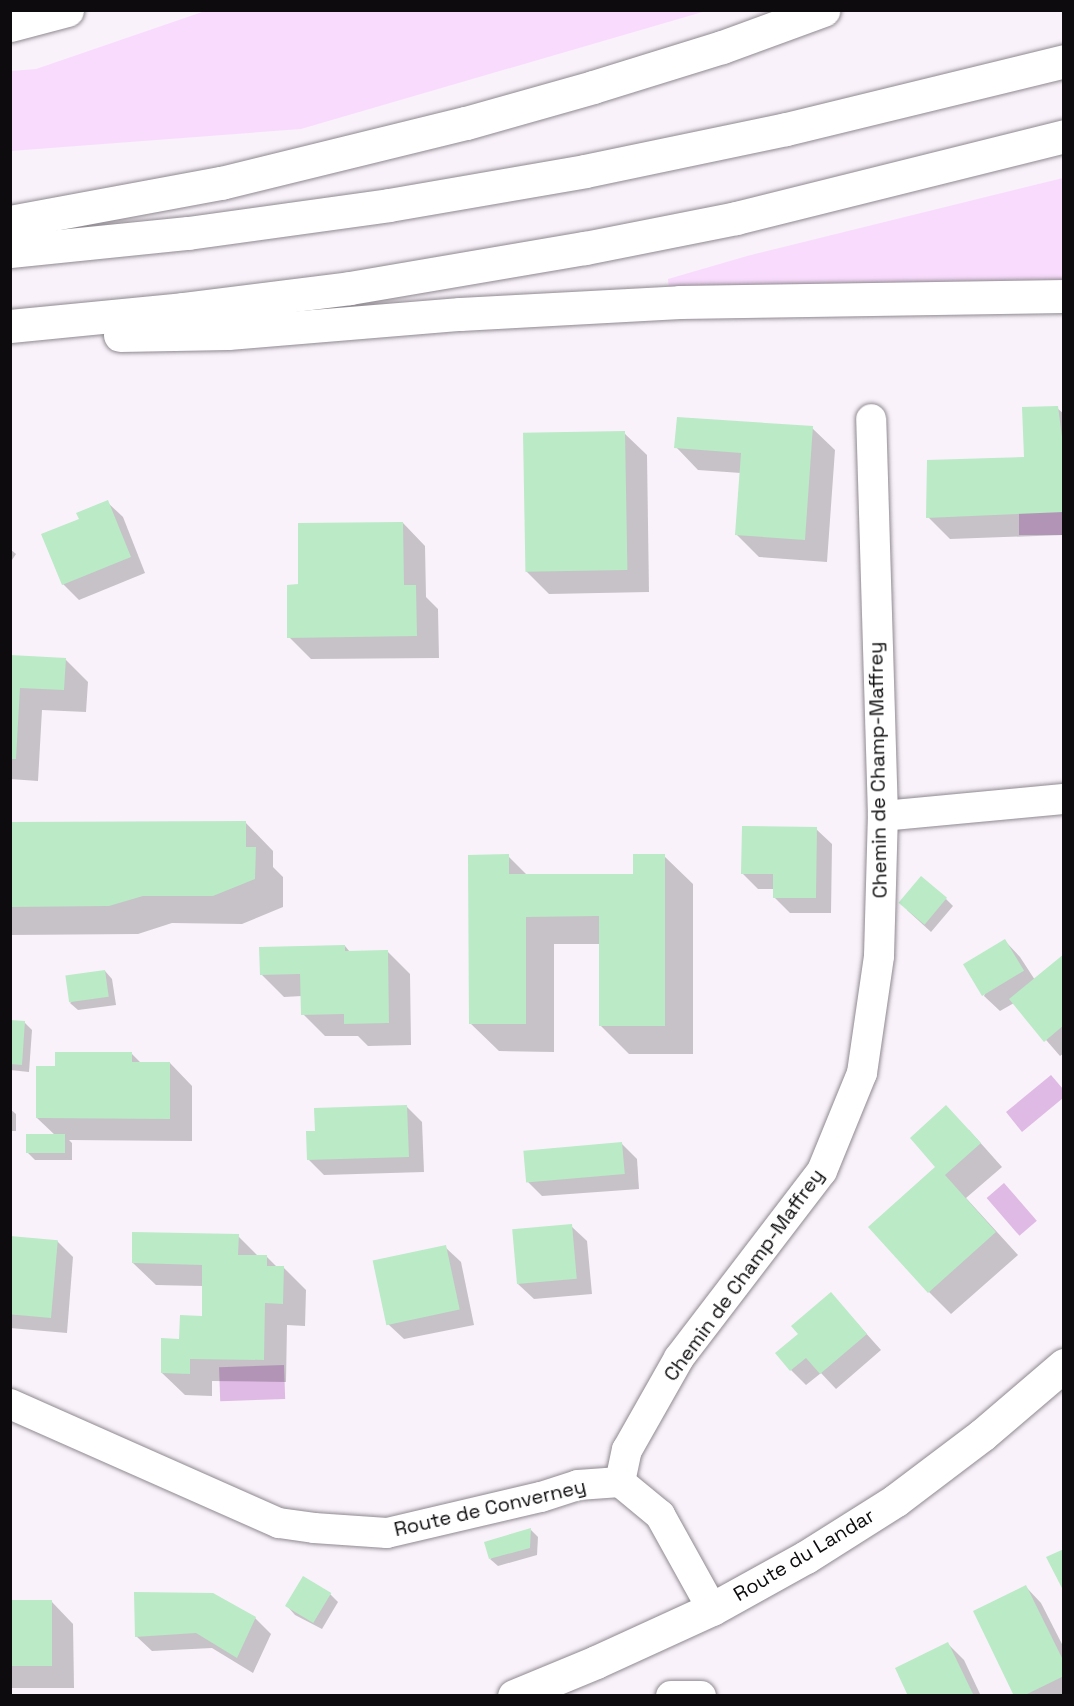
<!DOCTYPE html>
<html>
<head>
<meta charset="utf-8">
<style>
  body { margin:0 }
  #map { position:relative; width:1074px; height:1706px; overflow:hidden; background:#f9f2fa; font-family:"Space Grotesk",sans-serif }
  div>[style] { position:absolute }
  .green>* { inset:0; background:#f9dcfd }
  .water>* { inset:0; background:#dfbae4; transform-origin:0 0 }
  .shadow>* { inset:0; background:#0003 }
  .building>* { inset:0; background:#baeac6; transform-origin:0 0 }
  .roads { filter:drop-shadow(0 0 2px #8f8990) drop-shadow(0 0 2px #8f8990) }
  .street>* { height:30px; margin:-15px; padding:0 15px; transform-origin:15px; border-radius:15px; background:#fff }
  .secondary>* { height:33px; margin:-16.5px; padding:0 16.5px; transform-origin:16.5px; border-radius:16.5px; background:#fff }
  .highway>* { height:33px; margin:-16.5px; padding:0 16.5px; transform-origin:16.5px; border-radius:16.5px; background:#fff }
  span { translate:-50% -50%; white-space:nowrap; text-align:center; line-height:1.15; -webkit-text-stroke:4.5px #fff; paint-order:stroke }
  .street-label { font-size:20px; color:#0d0b0d }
  .frame { position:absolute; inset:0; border:12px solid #0d0b0d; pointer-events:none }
</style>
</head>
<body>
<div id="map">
  <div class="green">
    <i style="clip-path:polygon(205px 11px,205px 10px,706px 11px,301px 129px,11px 151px,11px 71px,36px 69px)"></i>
    <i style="clip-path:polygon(1063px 178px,1063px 280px,669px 291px,668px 279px,747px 256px)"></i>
  </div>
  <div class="water">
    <i style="left:1063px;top:512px;width:23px;height:44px;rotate:90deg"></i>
    <i style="clip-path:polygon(1051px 1075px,1063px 1089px,1063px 1098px,1022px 1132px,1006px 1112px)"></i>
    <i style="left:1004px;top:1183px;width:50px;height:23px;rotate:49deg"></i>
    <i style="left:284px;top:1365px;width:34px;height:65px;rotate:88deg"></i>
  </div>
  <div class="shadow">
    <i style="clip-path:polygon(1057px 408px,1064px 414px,1064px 535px,950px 539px,928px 517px,1025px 458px)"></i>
    <i style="clip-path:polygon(812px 428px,835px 450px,827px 562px,759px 557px,737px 535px,741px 473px,698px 470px,676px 447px)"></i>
    <i style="clip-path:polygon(624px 433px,647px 455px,649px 592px,549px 594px,526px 571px)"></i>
    <i style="clip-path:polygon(107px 502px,123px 517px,145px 573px,79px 600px,63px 584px,81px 520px)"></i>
    <i style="clip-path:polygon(403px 523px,425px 546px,426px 597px,438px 609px,439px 658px,311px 659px,289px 637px,300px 586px)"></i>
    <i style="clip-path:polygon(10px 549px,16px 554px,10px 563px)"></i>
    <i style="clip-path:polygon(10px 657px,66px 660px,88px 682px,86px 712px,42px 710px,38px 781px,10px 779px)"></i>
    <i style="clip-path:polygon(245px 822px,273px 851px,273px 867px,283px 877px,283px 907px,242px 924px,172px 923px,138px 934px,10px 935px,10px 824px)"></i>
    <i style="clip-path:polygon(816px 829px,832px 844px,831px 913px,790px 913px,774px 897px,775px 889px,758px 889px,742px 873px)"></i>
    <i style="clip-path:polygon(508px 856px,528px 876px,635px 876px,664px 856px,693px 884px,693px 1054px,629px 1054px,601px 1026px,600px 944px,554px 944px,554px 1052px,499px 1051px,470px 1023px)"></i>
    <i style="clip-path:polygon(946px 899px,953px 906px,931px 932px,907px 910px)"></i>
    <i style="clip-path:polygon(1005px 941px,1020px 957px,1035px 980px,1064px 956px,1064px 1053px,1060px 1056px,1014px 1003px,1000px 1011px,984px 996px)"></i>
    <i style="clip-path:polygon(345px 946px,350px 952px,387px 951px,410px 974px,411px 1045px,368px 1046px,358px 1036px,325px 1036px,303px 1014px,302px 996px,284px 997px,261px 974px)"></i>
    <i style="clip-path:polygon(105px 971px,112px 979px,116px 1005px,78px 1010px,70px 1003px)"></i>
    <i style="clip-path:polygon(10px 1021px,24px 1022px,32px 1030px,29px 1072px,10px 1070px)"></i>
    <i style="clip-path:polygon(132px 1054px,141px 1063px,170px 1063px,192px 1086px,192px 1141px,69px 1140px,72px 1143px,72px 1160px,35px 1160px,27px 1152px,56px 1136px,37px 1118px,56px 1068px)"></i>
    <i style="clip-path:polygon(407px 1107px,422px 1122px,424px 1172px,324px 1175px,308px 1159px)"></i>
    <i style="clip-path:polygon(10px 1109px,16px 1114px,16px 1131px,10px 1131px)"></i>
    <i style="clip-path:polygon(969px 1130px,1002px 1167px,966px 1198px,1018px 1255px,951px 1314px,929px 1292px,938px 1167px)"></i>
    <i style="clip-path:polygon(622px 1144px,637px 1159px,639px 1189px,542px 1196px,527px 1181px)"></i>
    <i style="clip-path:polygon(571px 1226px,587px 1241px,592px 1294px,534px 1299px,518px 1284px)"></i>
    <i style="clip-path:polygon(238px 1236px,259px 1257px,267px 1257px,277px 1267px,283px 1267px,306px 1290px,305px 1326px,287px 1325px,286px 1382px,212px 1381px,212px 1396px,185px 1395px,162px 1373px,181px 1340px,203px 1317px,204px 1286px,156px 1285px,133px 1263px)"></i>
    <i style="clip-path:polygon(10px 1238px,57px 1241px,73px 1257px,67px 1333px,10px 1328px)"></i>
    <i style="clip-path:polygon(445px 1247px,461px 1262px,474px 1325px,404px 1339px,388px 1324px)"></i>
    <i style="clip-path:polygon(831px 1294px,881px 1350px,836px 1389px,821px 1373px,806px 1385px,791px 1370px,800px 1334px)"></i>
    <i style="clip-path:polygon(531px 1530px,538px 1537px,537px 1555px,498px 1566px,490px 1559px)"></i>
    <i style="clip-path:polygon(1026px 1587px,1041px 1603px,1064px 1648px,1064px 1696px,1015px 1696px)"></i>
    <i style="clip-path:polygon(330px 1594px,338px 1602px,322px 1629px,295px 1615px,288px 1607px)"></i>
    <i style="clip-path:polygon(51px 1601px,73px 1624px,74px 1688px,10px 1688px,10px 1602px)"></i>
    <i style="clip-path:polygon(255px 1618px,271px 1634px,253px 1673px,212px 1648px,152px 1651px,136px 1636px)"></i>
    <i style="clip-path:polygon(948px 1644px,964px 1660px,981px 1696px,910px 1696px)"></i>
  </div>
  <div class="building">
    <i style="clip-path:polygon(1058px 406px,1064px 452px,1064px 512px,926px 518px,927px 460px,1024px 457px,1022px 407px)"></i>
    <i style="clip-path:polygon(677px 417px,813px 426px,805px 540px,735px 535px,741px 453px,674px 448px)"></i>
    <i style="left:625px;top:431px;width:139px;height:102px;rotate:89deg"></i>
    <i style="clip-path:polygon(108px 500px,131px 557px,62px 585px,41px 534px,79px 519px,76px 513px)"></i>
    <i style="clip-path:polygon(403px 522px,404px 585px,416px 585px,417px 636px,287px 638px,287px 585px,298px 584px,298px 523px)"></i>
    <i style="clip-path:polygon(10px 655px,66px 658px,64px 690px,20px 688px,16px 759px,10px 759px)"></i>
    <i style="clip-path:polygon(246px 821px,246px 847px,256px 847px,255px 879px,213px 896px,143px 896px,109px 906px,10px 907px,10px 822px)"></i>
    <i style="clip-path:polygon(742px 826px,817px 827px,816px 898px,773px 898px,773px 874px,741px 874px)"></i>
    <i style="clip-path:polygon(509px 854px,509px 874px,633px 874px,633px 854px,665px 854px,665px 1026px,599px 1026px,599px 916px,526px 917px,526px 1024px,469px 1024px,468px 855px)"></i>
    <i style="left:921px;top:876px;width:34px;height:35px;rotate:40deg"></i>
    <i style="left:1005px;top:939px;width:37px;height:49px;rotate:59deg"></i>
    <i style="clip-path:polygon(345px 945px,345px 951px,388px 950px,389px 1023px,344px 1024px,344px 1014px,301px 1015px,300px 974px,260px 975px,259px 947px)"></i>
    <i style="clip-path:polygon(1064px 954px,1064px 1025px,1044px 1042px,1009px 999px)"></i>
    <i style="left:105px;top:970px;width:27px;height:40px;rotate:82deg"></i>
    <i style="clip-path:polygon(10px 1020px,25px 1021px,22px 1065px,10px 1064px)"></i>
    <i style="clip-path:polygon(55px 1052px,132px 1052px,132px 1062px,170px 1062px,170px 1119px,36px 1118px,36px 1066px,55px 1066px)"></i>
    <i style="clip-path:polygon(407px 1105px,409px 1157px,307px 1160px,306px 1131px,315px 1131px,314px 1108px)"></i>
    <i style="clip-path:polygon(946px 1105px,981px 1143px,945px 1175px,996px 1232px,928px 1293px,868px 1227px,935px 1167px,910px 1138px)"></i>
    <i style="left:26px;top:1134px;width:39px;height:19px"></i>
    <i style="left:622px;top:1142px;width:32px;height:99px;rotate:85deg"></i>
    <i style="left:572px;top:1224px;width:55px;height:60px;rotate:85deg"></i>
    <i style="clip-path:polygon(132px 1232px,239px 1234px,238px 1255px,267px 1255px,267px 1266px,284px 1266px,283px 1304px,265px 1303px,264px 1360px,190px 1359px,190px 1374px,161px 1373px,161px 1338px,179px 1339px,180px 1315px,202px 1316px,202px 1265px,132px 1263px)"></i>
    <i style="left:10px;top:1236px;width:48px;height:78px;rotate:5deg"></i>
    <i style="left:446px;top:1245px;width:66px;height:75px;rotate:78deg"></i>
    <i style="clip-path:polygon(831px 1292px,867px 1334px,820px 1374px,806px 1358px,790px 1371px,775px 1353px,798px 1334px,791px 1326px)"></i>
    <i style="clip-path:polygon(531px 1528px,530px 1548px,489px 1559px,484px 1542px)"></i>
    <i style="clip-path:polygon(1064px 1549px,1064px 1592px,1046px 1557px)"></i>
    <i style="left:303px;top:1576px;width:33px;height:35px;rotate:31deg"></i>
    <i style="clip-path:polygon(1026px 1585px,1064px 1662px,1064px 1676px,1023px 1696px,1014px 1696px,973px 1611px)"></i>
    <i style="clip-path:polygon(134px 1592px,213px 1593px,256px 1617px,237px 1658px,196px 1633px,135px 1637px)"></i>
    <i style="left:10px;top:1600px;width:42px;height:66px"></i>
    <i style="clip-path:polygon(948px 1642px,974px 1696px,908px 1696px,895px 1668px)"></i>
  </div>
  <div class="roads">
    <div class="street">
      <i style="left:883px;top:816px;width:182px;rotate:-5.4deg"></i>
      <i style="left:10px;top:1404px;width:294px;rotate:23.9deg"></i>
      <i style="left:279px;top:1523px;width:35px;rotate:8deg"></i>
      <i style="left:314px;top:1528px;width:73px;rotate:3.9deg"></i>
      <i style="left:387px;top:1533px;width:158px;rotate:-13.2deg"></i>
      <i style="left:541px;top:1497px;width:39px;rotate:-18deg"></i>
      <i style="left:578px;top:1485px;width:42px;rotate:-4.1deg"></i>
      <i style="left:620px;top:1482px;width:52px;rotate:39.5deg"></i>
      <i style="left:660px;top:1515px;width:107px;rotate:61deg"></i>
      <i style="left:620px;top:1482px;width:33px;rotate:-78deg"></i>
      <i style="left:627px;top:1450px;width:106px;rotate:-60.5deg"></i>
      <i style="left:679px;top:1358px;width:235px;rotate:-52.6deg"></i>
      <i style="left:822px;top:1171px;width:106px;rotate:-67.8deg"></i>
      <i style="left:862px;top:1073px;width:118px;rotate:-81.7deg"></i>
      <i style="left:879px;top:956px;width:140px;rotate:-88.4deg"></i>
      <i style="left:883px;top:816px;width:397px;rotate:-91.7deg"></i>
      <i style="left:671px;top:1696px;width:30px"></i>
    </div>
    <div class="secondary">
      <i style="left:10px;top:25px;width:59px;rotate:-14.7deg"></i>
      <i style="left:514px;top:1696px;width:89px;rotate:-22.5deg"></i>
      <i style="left:596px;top:1662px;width:128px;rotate:-24.6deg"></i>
      <i style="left:712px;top:1609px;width:107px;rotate:-29deg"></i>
      <i style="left:806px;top:1557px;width:107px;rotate:-32.3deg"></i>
      <i style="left:896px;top:1500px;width:108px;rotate:-37.1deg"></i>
      <i style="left:982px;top:1435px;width:108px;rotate:-40.5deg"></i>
    </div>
    <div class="highway">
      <i style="left:10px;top:222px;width:215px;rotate:-10.5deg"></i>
      <i style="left:221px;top:183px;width:252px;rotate:-13.8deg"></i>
      <i style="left:466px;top:123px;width:132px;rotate:-15.8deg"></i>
      <i style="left:593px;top:87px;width:135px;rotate:-17.2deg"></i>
      <i style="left:722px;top:47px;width:108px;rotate:-20.1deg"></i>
      <i style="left:10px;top:251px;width:179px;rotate:-5.8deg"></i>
      <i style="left:188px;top:233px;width:203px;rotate:-7.9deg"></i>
      <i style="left:389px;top:205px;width:199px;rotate:-9.8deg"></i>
      <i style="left:585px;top:171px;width:205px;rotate:-11.8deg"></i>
      <i style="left:786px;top:129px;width:286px;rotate:-13.7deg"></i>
      <i style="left:10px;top:326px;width:173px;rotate:-5.6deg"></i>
      <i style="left:182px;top:309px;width:169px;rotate:-7.1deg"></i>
      <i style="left:350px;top:288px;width:238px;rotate:-9.7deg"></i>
      <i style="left:585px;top:248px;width:154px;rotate:-11.2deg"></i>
      <i style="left:736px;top:218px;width:338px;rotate:-14deg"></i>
      <i style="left:120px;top:335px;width:108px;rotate:-1.1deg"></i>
      <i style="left:228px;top:333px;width:233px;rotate:-4.7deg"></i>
      <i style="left:460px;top:314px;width:220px;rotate:-3.1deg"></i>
      <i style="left:680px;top:302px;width:384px;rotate:-0.9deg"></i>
    </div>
  </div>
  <div class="street-label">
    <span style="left:878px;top:770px;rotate:-91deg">Chemin de Champ-Maffrey</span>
    <span style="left:744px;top:1275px;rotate:-54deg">Chemin de Champ-Maffrey</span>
    <span style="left:490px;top:1508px;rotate:-13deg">Route de Converney</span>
    <span style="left:804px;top:1555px;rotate:-31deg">Route du Landar</span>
  </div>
  <div class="frame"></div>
</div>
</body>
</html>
